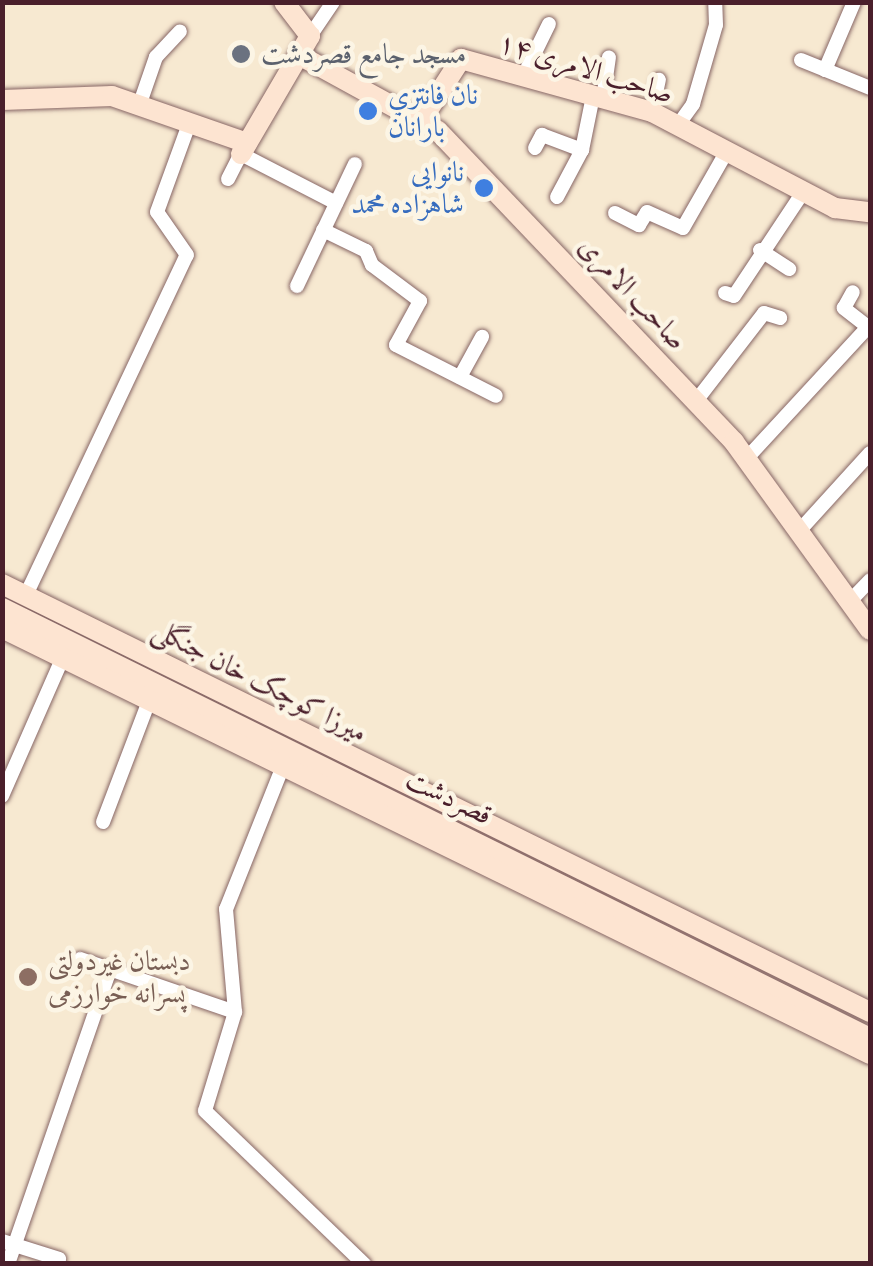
<!DOCTYPE html>
<html>
<head>
<meta charset="utf-8">
<style>
  body { margin:0 }
  #map { position:relative; width:873px; height:1266px; overflow:hidden; background:#f7e9d1; font-family:Alegreya,Amiri,serif }
  div>[style] { position:absolute }
  .roads { filter:drop-shadow(0 0 2px #876665) drop-shadow(0 0 2px #876665) }
  .street>* { height:14px; margin:-7px; padding:0 7px; transform-origin:7px; border-radius:7px; background:#fff }
  .secondary>* { height:20px; margin:-10px; padding:0 10px; transform-origin:10px; border-radius:10px; background:#fde4d1 }
  .dots>* { width:28px; height:28px; translate:-50% -50%; box-sizing:border-box; border:5px solid #fcf5e5; border-radius:50% }
  span { translate:-50% -50%; white-space:nowrap; text-align:center; line-height:1.15; -webkit-text-stroke:9px #fcf5e5; paint-order:stroke }
  .worship-label { font-size:28px; color:#5b616d }
  .left { translate:0 -50%; text-align:left }
  .street-label { font-size:28px; color:#4a1f2b }
  .shop-label { font-size:28px; color:#366cbe }
  .right { translate:-100% -50%; text-align:right }
  .education-label { font-size:28px; color:#785e54 }
  .frame { position:absolute; inset:0; border:5px solid #4a1f2b; pointer-events:none }
</style>
</head>
<body>
<div id="map">
  <div class="roads">
    <div class="street">
      <i style="left:310px;top:36px;width:41px;rotate:-55.9deg"></i>
      <i style="left:801px;top:60px;width:74px;rotate:22.1deg"></i>
      <i style="left:825px;top:70px;width:74px;rotate:-66.9deg"></i>
      <i style="left:523px;top:77px;width:59px;rotate:-63.9deg"></i>
      <i style="left:603px;top:99px;width:42px;rotate:-81.9deg"></i>
      <i style="left:139px;top:106px;width:52px;rotate:-70.9deg"></i>
      <i style="left:156px;top:57px;width:35px;rotate:-47deg"></i>
      <i style="left:652px;top:112px;width:33px;rotate:-78deg"></i>
      <i style="left:678px;top:125px;width:26px;rotate:-54deg"></i>
      <i style="left:693px;top:104px;width:82px;rotate:-73.8deg"></i>
      <i style="left:716px;top:25px;width:23px;rotate:-92deg"></i>
      <i style="left:535px;top:148px;width:15px;rotate:-62deg"></i>
      <i style="left:542px;top:135px;width:43px;rotate:20.6deg"></i>
      <i style="left:228px;top:179px;width:28px;rotate:-63deg"></i>
      <i style="left:241px;top:154px;width:107px;rotate:27.3deg"></i>
      <i style="left:557px;top:197px;width:53px;rotate:-62deg"></i>
      <i style="left:582px;top:150px;width:55px;rotate:-78.5deg"></i>
      <i style="left:615px;top:213px;width:27px;rotate:27deg"></i>
      <i style="left:639px;top:225px;width:15px;rotate:-58deg"></i>
      <i style="left:647px;top:212px;width:39px;rotate:24deg"></i>
      <i style="left:683px;top:228px;width:89px;rotate:-60.3deg"></i>
      <i style="left:323px;top:230px;width:48px;rotate:26deg"></i>
      <i style="left:366px;top:251px;width:15px;rotate:67deg"></i>
      <i style="left:372px;top:265px;width:60px;rotate:36.9deg"></i>
      <i style="left:420px;top:301px;width:50px;rotate:118.6deg"></i>
      <i style="left:396px;top:345px;width:112px;rotate:27deg"></i>
      <i style="left:760px;top:250px;width:35px;rotate:33deg"></i>
      <i style="left:297px;top:286px;width:135px;rotate:-64.6deg"></i>
      <i style="left:725px;top:293px;width:9px;rotate:18deg"></i>
      <i style="left:734px;top:296px;width:125px;rotate:-56.4deg"></i>
      <i style="left:460px;top:377px;width:46px;rotate:-61.2deg"></i>
      <i style="left:696px;top:401px;width:111px;rotate:-52.3deg"></i>
      <i style="left:764px;top:313px;width:17px;rotate:17deg"></i>
      <i style="left:747px;top:458px;width:178px;rotate:-47.3deg"></i>
      <i style="left:868px;top:327px;width:31px;rotate:-142deg"></i>
      <i style="left:844px;top:308px;width:18px;rotate:-61deg"></i>
      <i style="left:800px;top:530px;width:104px;rotate:-47.7deg"></i>
      <i style="left:26px;top:595px;width:376px;rotate:-64.7deg"></i>
      <i style="left:187px;top:255px;width:52px;rotate:-124.9deg"></i>
      <i style="left:157px;top:212px;width:94px;rotate:-70deg"></i>
      <i style="left:850px;top:601px;width:29px;rotate:-46deg"></i>
      <i style="left:283px;top:766px;width:154px;rotate:111.7deg"></i>
      <i style="left:226px;top:909px;width:103px;rotate:85deg"></i>
      <i style="left:235px;top:1012px;width:103px;rotate:106.9deg"></i>
      <i style="left:205px;top:1111px;width:221px;rotate:43.9deg"></i>
      <i style="left:2px;top:796px;width:150px;rotate:-66.3deg"></i>
      <i style="left:103px;top:822px;width:129px;rotate:-69.2deg"></i>
      <i style="left:80px;top:959px;width:164px;rotate:18.9deg"></i>
      <i style="left:2px;top:1241px;width:60px;rotate:17.5deg"></i>
      <i style="left:8px;top:1264px;width:312px;rotate:-70.9deg"></i>
    </div>
    <div class="secondary">
      <i style="left:299px;top:55px;width:158px;rotate:28.7deg"></i>
      <i style="left:438px;top:131px;width:429px;rotate:46.4deg"></i>
      <i style="left:734px;top:442px;width:232px;rotate:54.1deg"></i>
      <i style="left:2px;top:100px;width:110px;rotate:-2.1deg"></i>
      <i style="left:112px;top:96px;width:143px;rotate:19.2deg"></i>
      <i style="left:421px;top:121px;width:74px;rotate:-57.2deg"></i>
      <i style="left:461px;top:59px;width:198px;rotate:15.5deg"></i>
      <i style="left:652px;top:112px;width:207px;rotate:27.7deg"></i>
      <i style="left:835px;top:208px;width:35px;rotate:7deg"></i>
      <i style="left:241px;top:154px;width:137px;rotate:-59.7deg"></i>
      <i style="left:310px;top:36px;width:43px;rotate:-127.4deg"></i>
      <i style="left:2px;top:584px;width:968px;rotate:26.25deg"></i>
      <i style="left:2px;top:608px;width:969px;rotate:26.35deg"></i>
      <i style="left:2px;top:628px;width:967px;rotate:26.14deg"></i>
    </div>
  </div>
  <div class="dots">
    <i style="left:241px;top:54px;background:#6b7280"></i>
    <i style="left:368px;top:111px;background:#3f7fe0"></i>
    <i style="left:484px;top:188px;background:#3f7fe0"></i>
    <i style="left:28px;top:977px;background:#8d6e63"></i>
  </div>
  <div class="worship-label">
    <span class="left" style="left:261px;top:54px">مسجد جامع قصردشت</span>
  </div>
  <div class="street-label">
    <span style="left:586px;top:68px;rotate:17deg">۱۴ صاحب الامری</span>
    <span style="left:633px;top:293px;rotate:47deg">صاحب الامری</span>
    <span style="left:260px;top:681px;rotate:27deg">میرزا کوچک خان جنگلی</span>
    <span style="left:449px;top:797px;rotate:26deg">قصردشت</span>
  </div>
  <div class="shop-label">
    <span class="left" style="left:388px;top:111px">نان فانتزي<br>بارانان</span>
    <span class="right" style="left:464px;top:188px">نانوایی<br>شاهزاده محمد</span>
  </div>
  <div class="education-label">
    <span class="left" style="left:48px;top:977px">دبستان غیردولتی<br>پسرانه خوارزمی</span>
  </div>
  <div class="frame"></div>
</div>
</body>
</html>
